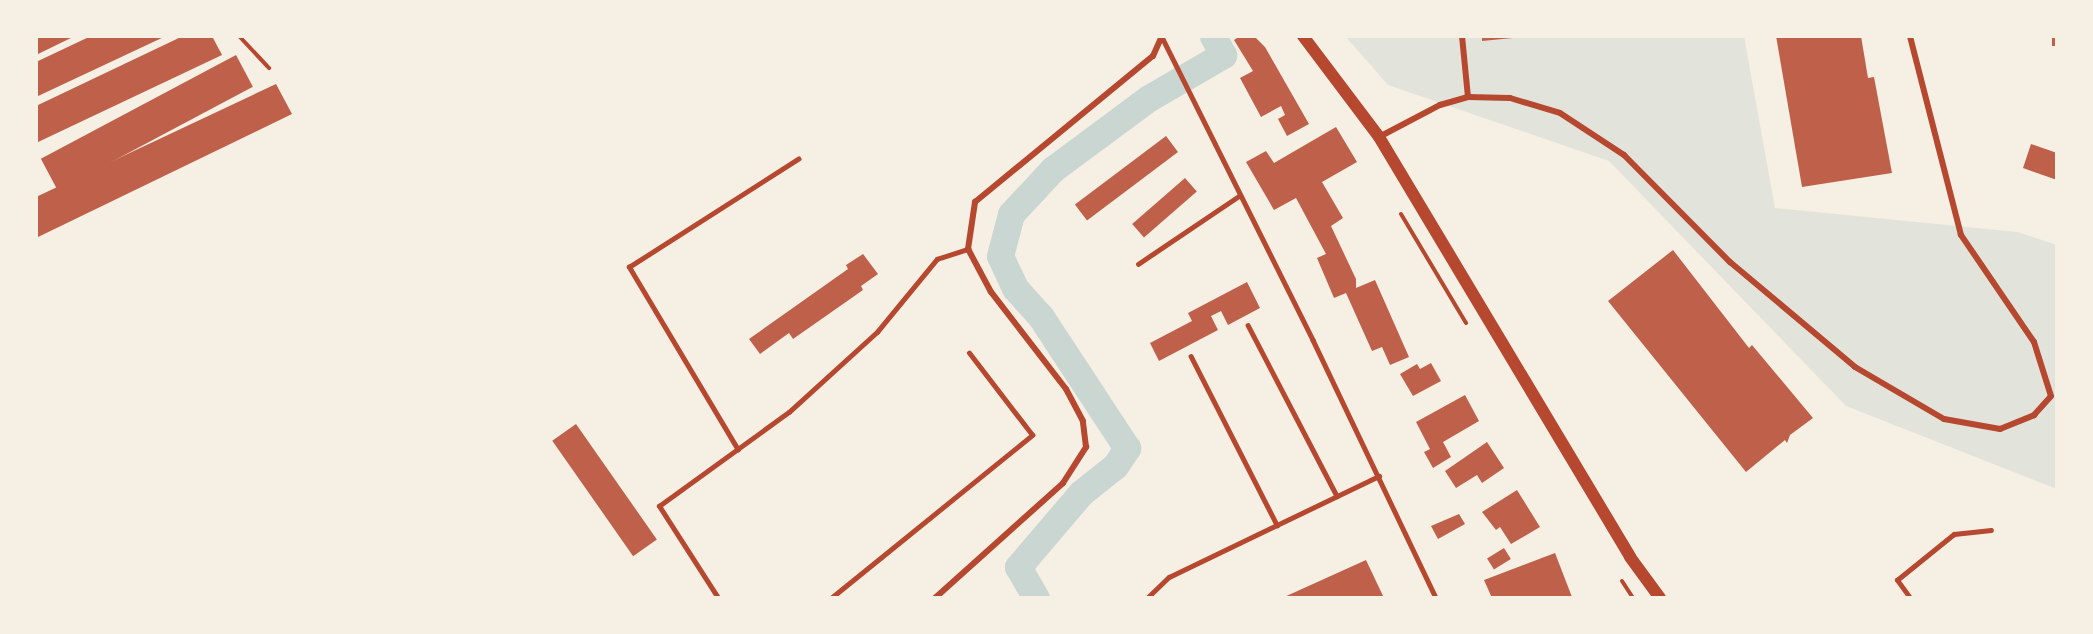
<!DOCTYPE html>
<html>
<head>
<meta charset="utf-8">
<style>
  body { margin:0 }
  #map { position:relative; width:2093px; height:634px; overflow:hidden; background:#f6efe4; font-family:Inter,sans-serif }
  div>[style] { position:absolute }
  .green>* { inset:0; background:#e2e4dc }
  .canal>* { height:27px; margin:-13.5px; padding:0 13.5px; transform-origin:13.5px; border-radius:13.5px; background:#c9d6d2 }
  .building>* { inset:0; background:#bf614a; transform-origin:0 0 }
  .path>* { height:4px; margin:-2px; padding:0 2px; transform-origin:2px; border-radius:2px; background:#b5482f }
  .service>* { height:4.5px; margin:-2.25px; padding:0 2.25px; transform-origin:2.25px; border-radius:2.25px; background:#b5482f }
  .minor>* { height:6px; margin:-3px; padding:0 3px; transform-origin:3px; border-radius:3px; background:#b5482f }
  .secondary>* { height:12px; margin:-6px; padding:0 6px; transform-origin:6px; border-radius:6px; background:#b5482f }
  span { translate:-50% -50%; white-space:nowrap; text-align:center; line-height:1.15; -webkit-text-stroke:5px #f6efe4; paint-order:stroke }
  .frame { position:absolute; inset:0; border:38px solid #f6efe4; pointer-events:none }
</style>
</head>
<body>
<div id="map">
  <div class="green">
    <i style="clip-path:polygon(1345px 36px,1744px 36px,1775px 208px,2018px 232px,2057px 245px,2057px 489px,1846px 406px,1609px 161px,1388px 85px)"></i>
  </div>
  <div class="canal">
    <i style="left:1036px;top:598px;width:36px;rotate:-120deg"></i>
    <i style="left:1018px;top:567px;width:97px;rotate:-49.6deg"></i>
    <i style="left:1081px;top:493px;width:43px;rotate:-38.5deg"></i>
    <i style="left:1115px;top:466px;width:22px;rotate:-56deg"></i>
    <i style="left:1127px;top:448px;width:157px;rotate:-123.3deg"></i>
    <i style="left:1041px;top:317px;width:39px;rotate:-132deg"></i>
    <i style="left:1015px;top:288px;width:35px;rotate:-115deg"></i>
    <i style="left:1000px;top:256px;width:43px;rotate:-75.3deg"></i>
    <i style="left:1011px;top:214px;width:62px;rotate:-47deg"></i>
    <i style="left:1053px;top:169px;width:119px;rotate:-36.5deg"></i>
    <i style="left:1149px;top:98px;width:86px;rotate:-30.2deg"></i>
    <i style="left:1223px;top:55px;width:21px;rotate:-118deg"></i>
  </div>
  <div class="building">
    <i style="clip-path:polygon(36px 36px,75px 36px,36px 55px)"></i>
    <i style="clip-path:polygon(91px 36px,166px 36px,36px 97px,36px 62px)"></i>
    <i style="clip-path:polygon(183px 36px,212px 36px,222px 55px,36px 143px,36px 106px)"></i>
    <i style="clip-path:polygon(1240px 36px,1254px 36px,1265px 47px,1309px 124px,1287px 136px,1278px 119px,1285px 115px,1281px 106px,1261px 117px,1240px 78px,1253px 71px,1234px 40px)"></i>
    <i style="clip-path:polygon(1482px 36px,1513px 36px,1513px 38px,1482px 41px)"></i>
    <i style="clip-path:polygon(1776px 36px,1861px 36px,1868px 78px,1874px 77px,1892px 173px,1802px 187px)"></i>
    <i style="left:2052px;top:36px;width:5px;height:10px"></i>
    <i style="left:236px;top:55px;width:36px;height:221px;rotate:62deg"></i>
    <i style="clip-path:polygon(276px 84px,292px 114px,36px 238px,36px 197px)"></i>
    <i style="clip-path:polygon(1336px 127px,1357px 162px,1322px 182px,1343px 218px,1331px 226px,1356px 279px,1356px 288px,1375px 280px,1409px 357px,1390px 365px,1382px 347px,1372px 351px,1346px 293px,1334px 298px,1317px 258px,1326px 254px,1296px 198px,1274px 210px,1246px 162px,1266px 151px,1274px 163px)"></i>
    <i style="left:1166px;top:136px;width:20px;height:114px;rotate:53deg"></i>
    <i style="clip-path:polygon(2031px 144px,2057px 153px,2057px 180px,2023px 168px)"></i>
    <i style="left:1185px;top:178px;width:18px;height:70px;rotate:49deg"></i>
    <i style="clip-path:polygon(1673px 250px,1749px 348px,1752px 345px,1813px 418px,1790px 435px,1787px 443px,1785px 440px,1746px 472px,1608px 301px)"></i>
    <i style="clip-path:polygon(863px 254px,878px 274px,861px 286px,863px 290px,793px 339px,789px 333px,760px 354px,749px 339px,848px 269px,846px 265px)"></i>
    <i style="clip-path:polygon(1247px 282px,1260px 308px,1228px 325px,1221px 311px,1211px 316px,1218px 330px,1159px 361px,1150px 343px,1192px 321px,1188px 313px)"></i>
    <i style="clip-path:polygon(1431px 363px,1441px 381px,1413px 396px,1400px 374px,1417px 364px,1420px 369px)"></i>
    <i style="clip-path:polygon(1465px 395px,1479px 421px,1443px 442px,1451px 457px,1433px 468px,1424px 452px,1430px 449px,1416px 422px)"></i>
    <i style="left:576px;top:424px;width:141px;height:29px;rotate:55deg"></i>
    <i style="clip-path:polygon(1487px 442px,1504px 468px,1482px 483px,1477px 475px,1456px 488px,1445px 471px)"></i>
    <i style="clip-path:polygon(1517px 490px,1540px 527px,1511px 544px,1500px 527px,1496px 530px,1482px 512px)"></i>
    <i style="clip-path:polygon(1459px 514px,1465px 524px,1438px 539px,1431px 526px)"></i>
    <i style="left:1504px;top:548px;width:13px;height:20px;rotate:58deg"></i>
    <i style="clip-path:polygon(1555px 553px,1572px 597px,1492px 598px,1484px 580px)"></i>
    <i style="clip-path:polygon(1366px 560px,1384px 598px,1282px 598px)"></i>
  </div>
  <div class="path">
    <i style="left:239px;top:36px;width:44px;rotate:46.8deg"></i>
    <i style="left:1401px;top:214px;width:127px;rotate:59.2deg"></i>
    <i style="left:1622px;top:581px;width:20px;rotate:57deg"></i>
  </div>
  <div class="service">
    <i style="left:1162px;top:37px;width:339px;rotate:63.5deg"></i>
    <i style="left:1313px;top:340px;width:286px;rotate:64.5deg"></i>
    <i style="left:1138px;top:264px;width:122px;rotate:-34deg"></i>
    <i style="left:1248px;top:325px;width:193px;rotate:62.5deg"></i>
    <i style="left:1191px;top:356px;width:190px;rotate:63deg"></i>
    <i style="left:738px;top:450px;width:213px;rotate:-120.8deg"></i>
    <i style="left:629px;top:267px;width:201px;rotate:-32.6deg"></i>
    <i style="left:718px;top:598px;width:109px;rotate:-122.7deg"></i>
    <i style="left:659px;top:506px;width:160px;rotate:-35.9deg"></i>
    <i style="left:789px;top:412px;width:119px;rotate:-42.3deg"></i>
    <i style="left:877px;top:332px;width:94px;rotate:-50.6deg"></i>
    <i style="left:937px;top:259px;width:33px;rotate:-18deg"></i>
    <i style="left:831px;top:598px;width:259px;rotate:-39deg"></i>
    <i style="left:1032px;top:435px;width:103px;rotate:-127.5deg"></i>
    <i style="left:1147px;top:598px;width:30px;rotate:-44deg"></i>
    <i style="left:1169px;top:577px;width:233px;rotate:-25.7deg"></i>
    <i style="left:1910px;top:598px;width:22px;rotate:-126deg"></i>
    <i style="left:1897px;top:580px;width:73px;rotate:-38.9deg"></i>
    <i style="left:1954px;top:534px;width:37px;rotate:-6deg"></i>
    <i style="left:1951px;top:598px;width:76px"></i>
  </div>
  <div class="minor">
    <i style="left:1462px;top:36px;width:61px;rotate:84.4deg"></i>
    <i style="left:1379px;top:137px;width:69px;rotate:-27.7deg"></i>
    <i style="left:1440px;top:105px;width:29px;rotate:-16deg"></i>
    <i style="left:1468px;top:97px;width:42px;rotate:1.4deg"></i>
    <i style="left:1510px;top:98px;width:52px;rotate:16.7deg"></i>
    <i style="left:1560px;top:113px;width:77px;rotate:33.3deg"></i>
    <i style="left:1624px;top:155px;width:151px;rotate:45.3deg"></i>
    <i style="left:1730px;top:262px;width:163px;rotate:40deg"></i>
    <i style="left:1855px;top:367px;width:103px;rotate:30.3deg"></i>
    <i style="left:1944px;top:419px;width:57px;rotate:10.1deg"></i>
    <i style="left:2000px;top:429px;width:37px;rotate:-22deg"></i>
    <i style="left:2034px;top:415px;width:25px;rotate:-48deg"></i>
    <i style="left:2051px;top:396px;width:57px;rotate:-107.5deg"></i>
    <i style="left:2034px;top:342px;width:130px;rotate:-124.3deg"></i>
    <i style="left:1961px;top:235px;width:205px;rotate:-104.4deg"></i>
    <i style="left:935px;top:598px;width:172px;rotate:-41.9deg"></i>
    <i style="left:1063px;top:483px;width:43px;rotate:-57.4deg"></i>
    <i style="left:1086px;top:447px;width:26px;rotate:-97deg"></i>
    <i style="left:1083px;top:421px;width:36px;rotate:-118deg"></i>
    <i style="left:1066px;top:389px;width:123px;rotate:-127.7deg"></i>
    <i style="left:991px;top:292px;width:49px;rotate:-118.1deg"></i>
    <i style="left:968px;top:249px;width:48px;rotate:-81.5deg"></i>
    <i style="left:975px;top:202px;width:230px;rotate:-39.4deg"></i>
    <i style="left:1153px;top:56px;width:22px;rotate:-66deg"></i>
  </div>
  <div class="secondary">
    <i style="left:1303px;top:36px;width:126px;rotate:53deg"></i>
    <i style="left:1379px;top:137px;width:489px;rotate:59.1deg"></i>
    <i style="left:1630px;top:557px;width:51px;rotate:53.8deg"></i>
  </div>
  <div class="frame"></div>
</div>
</body>
</html>
